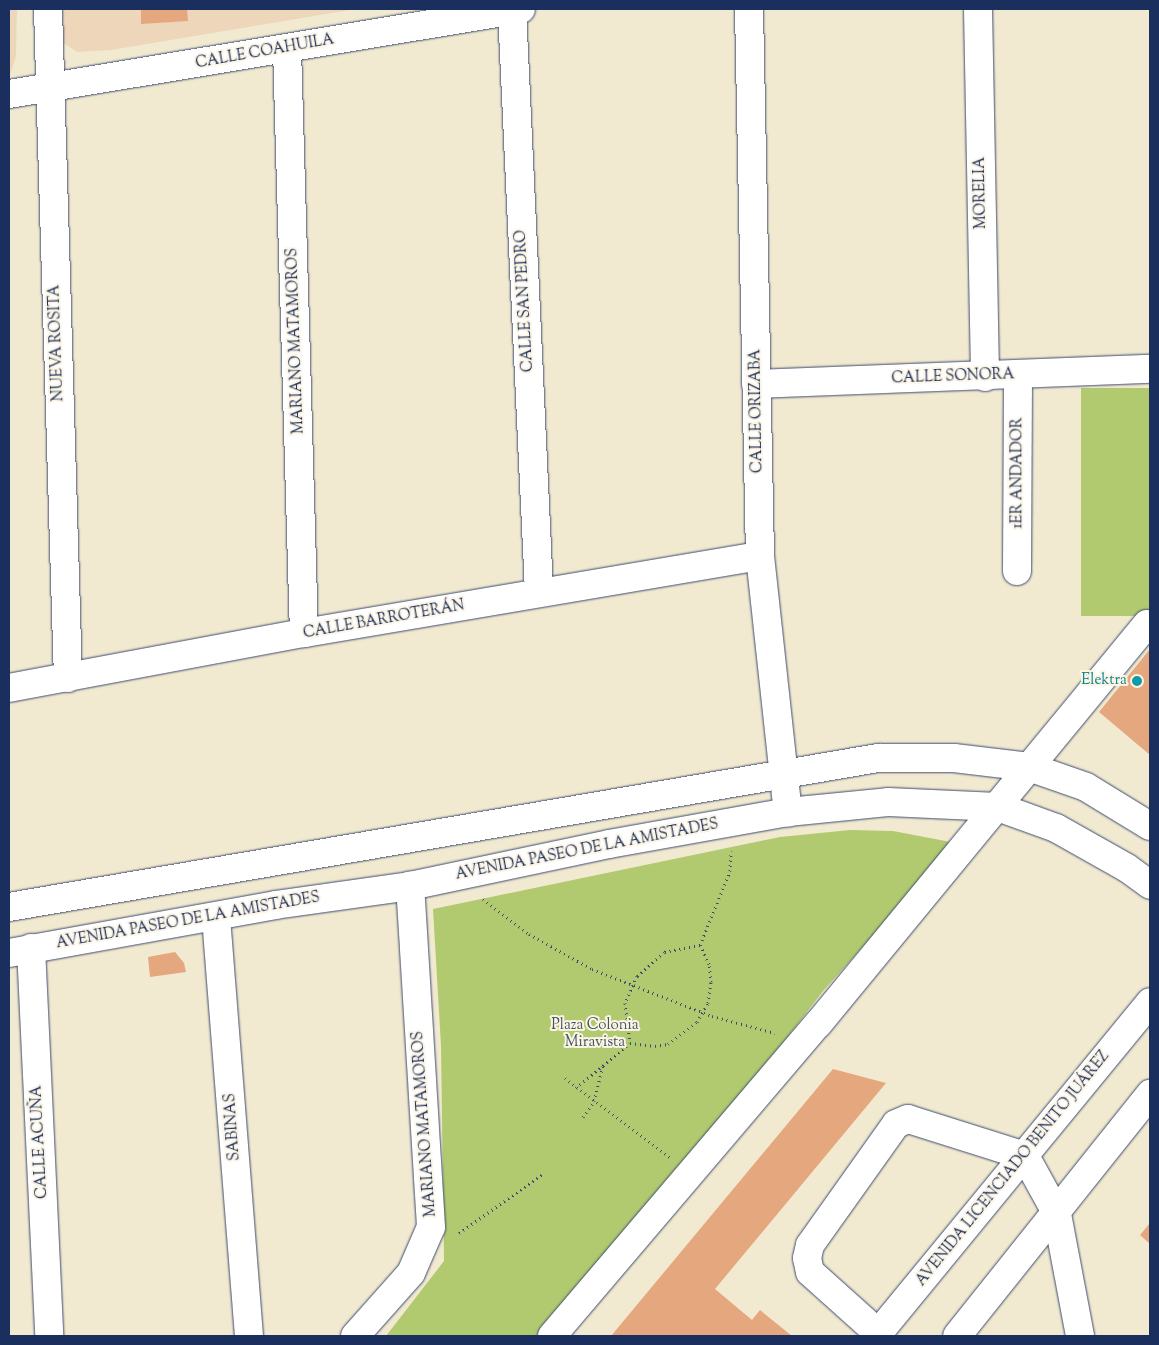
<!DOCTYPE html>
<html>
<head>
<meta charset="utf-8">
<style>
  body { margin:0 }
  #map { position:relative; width:1159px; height:1345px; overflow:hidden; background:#f2ead0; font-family:"Sorts Mill Goudy",serif }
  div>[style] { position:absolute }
  .built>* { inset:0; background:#eed6bb }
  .green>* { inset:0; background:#b2ca6f; transform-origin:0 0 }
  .building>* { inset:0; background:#e5a77d }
  .path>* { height:3px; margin-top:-1.5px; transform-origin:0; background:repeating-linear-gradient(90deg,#3b4b6f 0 1px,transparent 0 5px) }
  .roads { filter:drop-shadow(0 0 1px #3b4b6f) drop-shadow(0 0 1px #3b4b6f) }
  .minor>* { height:28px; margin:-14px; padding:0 14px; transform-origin:14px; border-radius:14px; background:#fff }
  .dots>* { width:14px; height:14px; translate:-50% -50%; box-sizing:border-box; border:2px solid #fcf5e5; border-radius:50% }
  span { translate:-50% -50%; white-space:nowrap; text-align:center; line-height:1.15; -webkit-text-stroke:4px #fcf5e5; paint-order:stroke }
  .street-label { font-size:15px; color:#1b2f5e }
  .culture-label { font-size:15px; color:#0d838f }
  .right { translate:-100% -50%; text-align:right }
  .park-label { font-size:15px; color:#415662 }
  .frame { position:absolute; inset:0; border:10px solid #1b2f5e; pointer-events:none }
</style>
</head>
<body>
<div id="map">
  <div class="built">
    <i style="clip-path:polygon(9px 9px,17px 9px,16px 56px,9px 79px)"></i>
    <i style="clip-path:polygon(62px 9px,356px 9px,111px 50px,77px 52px,62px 42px)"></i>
  </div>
  <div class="green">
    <i style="left:1150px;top:388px;width:228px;height:69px;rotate:90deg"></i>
    <i style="clip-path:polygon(850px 830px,893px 831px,956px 843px,823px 991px,692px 1161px,536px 1336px,386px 1336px,444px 1261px,441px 1046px,433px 909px,780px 837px)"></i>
  </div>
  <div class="building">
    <i style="clip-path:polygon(141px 9px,187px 9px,188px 21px,141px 24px)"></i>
    <i style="clip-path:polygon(1150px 649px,1150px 755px,1099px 712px)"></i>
    <i style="clip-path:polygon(175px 952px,184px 963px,186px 972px,150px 977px,148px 957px)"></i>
    <i style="clip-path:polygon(833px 1069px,886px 1083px,715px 1289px,752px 1320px,760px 1310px,792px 1336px,611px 1336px)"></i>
    <i style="clip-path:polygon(1150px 1223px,1150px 1244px,1140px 1235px)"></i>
  </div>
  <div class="path">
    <i style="left:483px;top:899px;width:58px;rotate:37.3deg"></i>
    <i style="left:529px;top:934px;width:72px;rotate:29.1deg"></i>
    <i style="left:592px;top:969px;width:129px;rotate:21.4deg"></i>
    <i style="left:712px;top:1016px;width:65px;rotate:15.1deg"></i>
    <i style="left:700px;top:945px;width:80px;rotate:-67.9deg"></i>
    <i style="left:730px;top:871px;width:20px;rotate:-87deg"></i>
    <i style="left:565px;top:1078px;width:131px;rotate:37deg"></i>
    <i style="left:576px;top:1088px;width:70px;rotate:-39.8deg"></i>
    <i style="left:630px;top:1043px;width:25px;rotate:7deg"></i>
    <i style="left:655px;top:1046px;width:13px;rotate:-9deg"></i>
    <i style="left:668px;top:1044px;width:36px;rotate:-37deg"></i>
    <i style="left:697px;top:1022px;width:22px;rotate:-60deg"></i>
    <i style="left:708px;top:1003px;width:21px;rotate:-82deg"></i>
    <i style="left:711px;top:982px;width:18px;rotate:-96deg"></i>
    <i style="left:709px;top:964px;width:21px;rotate:-115deg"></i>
    <i style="left:700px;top:945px;width:37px;rotate:169deg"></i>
    <i style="left:664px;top:952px;width:36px;rotate:138deg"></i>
    <i style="left:637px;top:976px;width:30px;rotate:114deg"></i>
    <i style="left:625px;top:1003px;width:40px;rotate:82.9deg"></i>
    <i style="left:583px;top:1117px;width:19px;rotate:-55deg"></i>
    <i style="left:594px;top:1101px;width:36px;rotate:-76deg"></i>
    <i style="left:459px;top:1233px;width:103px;rotate:-35.1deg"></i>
  </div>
  <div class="roads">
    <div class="minor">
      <i style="left:48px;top:9px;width:669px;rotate:88.29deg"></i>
      <i style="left:749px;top:9px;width:547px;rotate:88.85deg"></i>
      <i style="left:760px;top:556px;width:258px;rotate:83.8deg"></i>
      <i style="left:978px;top:9px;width:368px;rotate:88.9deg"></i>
      <i style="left:512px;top:10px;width:583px;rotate:87.34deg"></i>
      <i style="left:287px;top:48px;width:585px;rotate:88.34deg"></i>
      <i style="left:9px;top:94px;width:519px;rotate:-9.43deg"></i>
      <i style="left:756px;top:384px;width:394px;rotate:-2.2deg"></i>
      <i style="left:1017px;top:571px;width:197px;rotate:-89.7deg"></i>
      <i style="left:9px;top:688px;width:300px;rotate:-10.6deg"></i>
      <i style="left:304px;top:633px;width:462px;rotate:-9.6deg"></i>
      <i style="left:9px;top:907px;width:882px;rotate:-9.73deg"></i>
      <i style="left:878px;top:758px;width:76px"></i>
      <i style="left:954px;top:758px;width:76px;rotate:6.8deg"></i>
      <i style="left:1029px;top:767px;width:60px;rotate:19.3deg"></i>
      <i style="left:1086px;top:787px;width:75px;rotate:31.4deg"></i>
      <i style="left:216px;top:917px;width:420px;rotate:85.5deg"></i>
      <i style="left:31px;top:948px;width:388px;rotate:87.3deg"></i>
      <i style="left:9px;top:953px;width:270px;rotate:-10.2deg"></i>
      <i style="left:275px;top:905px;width:136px;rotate:-8deg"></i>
      <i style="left:410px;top:886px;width:203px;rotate:-11.9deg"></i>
      <i style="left:609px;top:844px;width:182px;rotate:-10.1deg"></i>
      <i style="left:788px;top:812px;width:100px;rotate:-5.7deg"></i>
      <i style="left:888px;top:802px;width:110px;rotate:2.6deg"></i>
      <i style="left:998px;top:807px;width:62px;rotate:19.9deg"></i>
      <i style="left:1056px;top:828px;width:81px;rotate:29.4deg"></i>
      <i style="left:1127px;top:868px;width:29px;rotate:36deg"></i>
      <i style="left:878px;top:1333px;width:91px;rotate:-138.1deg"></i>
      <i style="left:810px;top:1272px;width:14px;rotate:-102deg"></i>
      <i style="left:807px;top:1258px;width:13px;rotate:-77deg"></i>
      <i style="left:810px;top:1245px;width:148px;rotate:-54.6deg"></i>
      <i style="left:896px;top:1124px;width:13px;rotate:-23deg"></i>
      <i style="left:908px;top:1119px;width:123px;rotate:17.5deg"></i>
      <i style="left:1025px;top:1156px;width:66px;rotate:61.1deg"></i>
      <i style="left:1057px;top:1214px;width:124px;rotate:79.3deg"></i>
      <i style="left:355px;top:1336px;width:84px;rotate:-48.4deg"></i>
      <i style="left:411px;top:1273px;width:50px;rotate:-66.5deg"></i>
      <i style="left:431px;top:1227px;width:342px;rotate:-93.5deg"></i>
      <i style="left:552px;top:1336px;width:410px;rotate:-49.6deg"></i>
      <i style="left:818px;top:1024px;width:518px;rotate:-50.56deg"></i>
      <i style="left:876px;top:1336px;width:432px;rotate:-50.6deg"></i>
      <i style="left:957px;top:1336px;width:310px;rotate:-51.4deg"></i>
    </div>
  </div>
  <div class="dots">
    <i style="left:1137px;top:681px;background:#0f9aa8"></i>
  </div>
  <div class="street-label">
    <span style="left:265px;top:52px;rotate:-10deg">CALLE COAHUILA</span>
    <span style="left:981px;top:193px;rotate:-91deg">MORELIA</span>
    <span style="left:525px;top:301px;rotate:-93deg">CALLE SAN PEDRO</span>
    <span style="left:296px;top:341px;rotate:-92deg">MARIANO MATAMOROS</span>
    <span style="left:57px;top:343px;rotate:-92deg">NUEVA ROSITA</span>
    <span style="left:953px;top:377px;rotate:-2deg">CALLE SONORA</span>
    <span style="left:757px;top:411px;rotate:-91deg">CALLE ORIZABA</span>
    <span style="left:1018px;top:473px;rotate:-90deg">1ER ANDADOR</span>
    <span style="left:384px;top:620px;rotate:-10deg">CALLE BARROTERÁN</span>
    <span style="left:587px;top:850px;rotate:-11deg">AVENIDA PASEO DE LA AMISTADES</span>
    <span style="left:188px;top:921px;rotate:-10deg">AVENIDA PASEO DE LA AMISTADES</span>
    <span style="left:425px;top:1124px;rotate:-94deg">MARIANO MATAMOROS</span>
    <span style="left:233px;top:1127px;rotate:-94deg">SABINAS</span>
    <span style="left:40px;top:1142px;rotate:-93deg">CALLE ACUÑA</span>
    <span style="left:1013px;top:1169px;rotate:-51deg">AVENIDA LICENCIADO BENITO JUÁREZ</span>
  </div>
  <div class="culture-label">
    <span class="right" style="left:1127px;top:681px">Elektra</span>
  </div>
  <div class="park-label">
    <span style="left:595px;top:1034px">Plaza Colonia<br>Miravista</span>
  </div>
  <div class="frame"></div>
</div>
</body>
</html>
